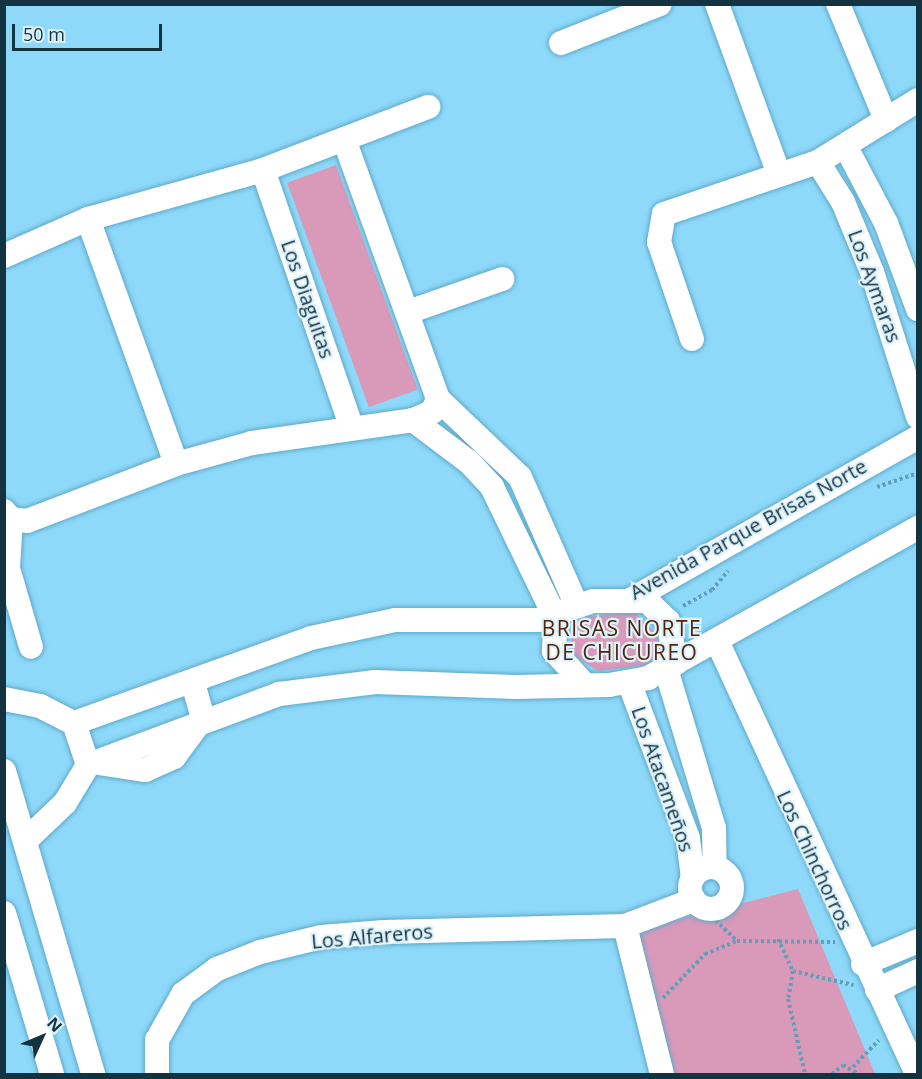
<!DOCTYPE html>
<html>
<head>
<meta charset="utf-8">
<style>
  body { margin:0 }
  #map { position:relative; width:922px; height:1079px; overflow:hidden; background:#8ed9fa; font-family:"Open Sans",sans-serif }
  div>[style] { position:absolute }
  .green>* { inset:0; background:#d999b9; transform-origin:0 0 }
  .path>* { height:4px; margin-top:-2px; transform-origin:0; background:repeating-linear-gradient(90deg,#639eb8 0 3px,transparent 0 6px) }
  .roads { filter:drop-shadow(0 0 2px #5ea9c9) drop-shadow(0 0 2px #5ea9c9) }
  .minor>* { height:24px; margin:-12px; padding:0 12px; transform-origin:12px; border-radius:12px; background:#fff }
  .minor>.ring { margin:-12px; padding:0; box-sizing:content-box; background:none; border:24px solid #fff; border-radius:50% }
  span { translate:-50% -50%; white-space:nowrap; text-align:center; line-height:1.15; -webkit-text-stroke:4.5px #ddf2fc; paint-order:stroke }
  .street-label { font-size:20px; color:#133340 }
  .neighbourhood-label { font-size:21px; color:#532407; letter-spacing:1.5px }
  .frame { position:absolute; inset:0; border:6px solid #133340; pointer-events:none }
  .north { position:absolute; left:12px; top:1007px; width:60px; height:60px; -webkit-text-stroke:4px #ddf2fc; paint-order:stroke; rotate:46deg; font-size:16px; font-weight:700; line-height:24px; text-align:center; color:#133340 }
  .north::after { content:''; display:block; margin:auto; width:21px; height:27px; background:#133340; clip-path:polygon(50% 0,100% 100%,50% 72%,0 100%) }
  .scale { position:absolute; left:12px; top:24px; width:150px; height:27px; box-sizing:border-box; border:3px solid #133340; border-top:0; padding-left:8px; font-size:18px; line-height:21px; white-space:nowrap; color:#133340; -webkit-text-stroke:4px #ddf2fc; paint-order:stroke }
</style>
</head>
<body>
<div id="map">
  <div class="green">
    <i style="left:336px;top:165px;width:239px;height:52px;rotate:70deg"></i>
    <i style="clip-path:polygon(634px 612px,656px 633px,660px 650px,652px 664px,598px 671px,573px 655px,570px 636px,584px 617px)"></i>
    <i style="clip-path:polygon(798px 889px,875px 1074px,674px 1074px,634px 931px)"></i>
  </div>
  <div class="path">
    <i style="left:877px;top:487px;width:43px;rotate:-18.9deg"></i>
    <i style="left:683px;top:606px;width:33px;rotate:-29deg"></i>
    <i style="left:712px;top:590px;width:25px;rotate:-50deg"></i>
    <i style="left:707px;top:912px;width:42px;rotate:44deg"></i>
    <i style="left:778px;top:939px;width:35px;rotate:65deg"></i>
    <i style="left:793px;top:971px;width:28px;rotate:100deg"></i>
    <i style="left:788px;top:999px;width:77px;rotate:77.2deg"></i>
    <i style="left:793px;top:971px;width:62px;rotate:13.1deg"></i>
    <i style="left:663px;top:998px;width:61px;rotate:-46.3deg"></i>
    <i style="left:705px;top:954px;width:35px;rotate:-22deg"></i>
    <i style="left:737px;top:941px;width:98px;rotate:0.6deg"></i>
    <i style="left:853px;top:1067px;width:37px;rotate:-46deg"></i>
    <i style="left:832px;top:1074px;width:14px;rotate:-39deg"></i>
    <i style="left:843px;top:1065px;width:17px;rotate:31deg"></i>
  </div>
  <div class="roads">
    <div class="minor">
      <i style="left:717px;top:4px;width:181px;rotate:70deg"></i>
      <i style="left:838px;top:4px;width:126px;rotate:67.5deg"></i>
      <i style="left:561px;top:43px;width:106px;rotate:-21.5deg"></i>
      <i style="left:345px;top:142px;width:273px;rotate:70.1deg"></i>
      <i style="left:438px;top:399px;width:113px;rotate:43.6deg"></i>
      <i style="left:520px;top:477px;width:141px;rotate:66.2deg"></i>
      <i style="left:847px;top:149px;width:84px;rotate:62.2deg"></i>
      <i style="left:886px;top:223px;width:92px;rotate:69.6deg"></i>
      <i style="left:818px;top:162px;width:47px;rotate:58deg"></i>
      <i style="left:843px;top:202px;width:76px;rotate:67.5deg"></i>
      <i style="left:872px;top:272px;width:152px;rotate:72.4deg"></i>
      <i style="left:263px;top:170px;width:273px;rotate:71deg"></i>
      <i style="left:88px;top:219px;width:260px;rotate:70.2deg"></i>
      <i style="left:4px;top:256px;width:92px;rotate:-23.8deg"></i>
      <i style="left:88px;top:219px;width:182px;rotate:-15.6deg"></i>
      <i style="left:263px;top:170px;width:177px;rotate:-20.9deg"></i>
      <i style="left:408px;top:312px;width:100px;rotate:-19.3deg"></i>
      <i style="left:692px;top:339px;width:102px;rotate:-108.8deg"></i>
      <i style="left:659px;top:242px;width:28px;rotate:-80deg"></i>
      <i style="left:664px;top:214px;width:163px;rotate:-18.7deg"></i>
      <i style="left:818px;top:162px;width:118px;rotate:-31.8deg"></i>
      <i style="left:413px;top:420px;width:70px;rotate:36.9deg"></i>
      <i style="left:469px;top:462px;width:34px;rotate:47deg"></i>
      <i style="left:492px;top:487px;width:147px;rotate:64.1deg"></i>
      <i style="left:4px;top:511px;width:11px;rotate:49deg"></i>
      <i style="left:11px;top:519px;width:49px;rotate:93.5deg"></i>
      <i style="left:8px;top:568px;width:82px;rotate:73.8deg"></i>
      <i style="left:11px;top:519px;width:16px;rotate:7deg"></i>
      <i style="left:27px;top:521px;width:160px;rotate:-20.9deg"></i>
      <i style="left:176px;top:464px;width:79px;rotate:-15.4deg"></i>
      <i style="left:252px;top:443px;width:163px;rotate:-8.1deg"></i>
      <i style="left:413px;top:420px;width:21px;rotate:-23deg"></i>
      <i style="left:432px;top:412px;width:14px;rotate:-65deg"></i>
      <i style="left:632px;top:599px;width:329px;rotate:-29.5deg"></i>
      <i style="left:556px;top:619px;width:32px;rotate:94deg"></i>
      <i style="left:554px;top:651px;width:45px;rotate:47.7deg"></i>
      <i style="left:718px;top:643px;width:475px;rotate:65.2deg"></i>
      <i style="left:666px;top:669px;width:166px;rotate:73.2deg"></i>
      <i style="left:714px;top:828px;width:39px;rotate:89deg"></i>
      <i style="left:629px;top:682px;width:167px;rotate:69.3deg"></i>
      <i style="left:688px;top:838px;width:38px;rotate:83deg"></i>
      <i style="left:4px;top:699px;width:37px;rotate:11deg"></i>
      <i style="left:40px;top:706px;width:38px;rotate:27deg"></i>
      <i style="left:74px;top:723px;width:44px;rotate:71.6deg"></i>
      <i style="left:88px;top:765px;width:44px;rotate:121.2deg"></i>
      <i style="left:65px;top:803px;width:54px;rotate:136.5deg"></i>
      <i style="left:74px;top:723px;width:252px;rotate:-19.7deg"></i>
      <i style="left:311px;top:638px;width:86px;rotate:-12.1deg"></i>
      <i style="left:395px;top:620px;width:143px"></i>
      <i style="left:538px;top:620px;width:58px;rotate:-19.1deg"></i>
      <i style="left:593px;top:601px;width:54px"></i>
      <i style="left:647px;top:601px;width:29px;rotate:44deg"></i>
      <i style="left:668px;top:621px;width:43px;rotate:79.2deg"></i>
      <i style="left:98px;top:763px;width:48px;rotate:8.5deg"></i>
      <i style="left:145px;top:770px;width:32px;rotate:-24deg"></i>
      <i style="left:174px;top:757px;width:49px;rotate:-53.4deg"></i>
      <i style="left:203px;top:718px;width:35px;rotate:-106deg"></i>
      <i style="left:88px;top:765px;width:204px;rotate:-20.4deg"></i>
      <i style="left:279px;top:694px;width:97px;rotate:-7.1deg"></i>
      <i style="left:375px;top:682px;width:141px;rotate:2deg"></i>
      <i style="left:516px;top:687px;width:93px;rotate:-1.2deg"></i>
      <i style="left:609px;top:685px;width:40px;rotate:-10deg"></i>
      <i style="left:648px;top:678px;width:309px;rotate:-29.1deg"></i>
      <i style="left:4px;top:771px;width:316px;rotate:73.6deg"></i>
      <i class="ring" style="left:690px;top:867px;width:18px;height:18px"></i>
      <i style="left:4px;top:913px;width:168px;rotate:73.4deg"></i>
      <i style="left:625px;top:926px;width:153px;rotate:76deg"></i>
      <i style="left:863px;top:964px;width:60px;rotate:-22.7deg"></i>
      <i style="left:877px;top:990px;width:45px;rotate:-24.9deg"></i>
      <i style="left:157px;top:1074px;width:34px;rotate:-90deg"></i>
      <i style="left:157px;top:1040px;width:53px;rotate:-60.5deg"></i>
      <i style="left:183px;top:994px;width:42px;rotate:-36.3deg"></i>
      <i style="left:217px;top:969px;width:46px;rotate:-21.6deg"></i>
      <i style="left:260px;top:952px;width:63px;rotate:-13.8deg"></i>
      <i style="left:321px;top:937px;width:63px;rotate:-4.5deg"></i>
      <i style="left:384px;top:932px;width:241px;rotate:-1.4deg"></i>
      <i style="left:625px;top:926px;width:73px;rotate:-20.9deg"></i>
    </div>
  </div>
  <div class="street-label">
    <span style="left:875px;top:286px;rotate:70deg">Los Aymaras</span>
    <span style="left:308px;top:299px;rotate:71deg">Los Diaguitas</span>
    <span style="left:748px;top:529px;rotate:-29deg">Avenida Parque Brisas Norte</span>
    <span style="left:663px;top:779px;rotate:71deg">Los Atacameños</span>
    <span style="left:815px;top:860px;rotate:65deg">Los Chinchorros</span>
    <span style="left:372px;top:936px;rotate:-5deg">Los Alfareros</span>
  </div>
  <div class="neighbourhood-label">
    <span style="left:622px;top:640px">BRISAS NORTE<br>DE CHICUREO</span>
  </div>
  <div class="frame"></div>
  <div class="north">N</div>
  <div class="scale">50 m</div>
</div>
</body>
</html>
